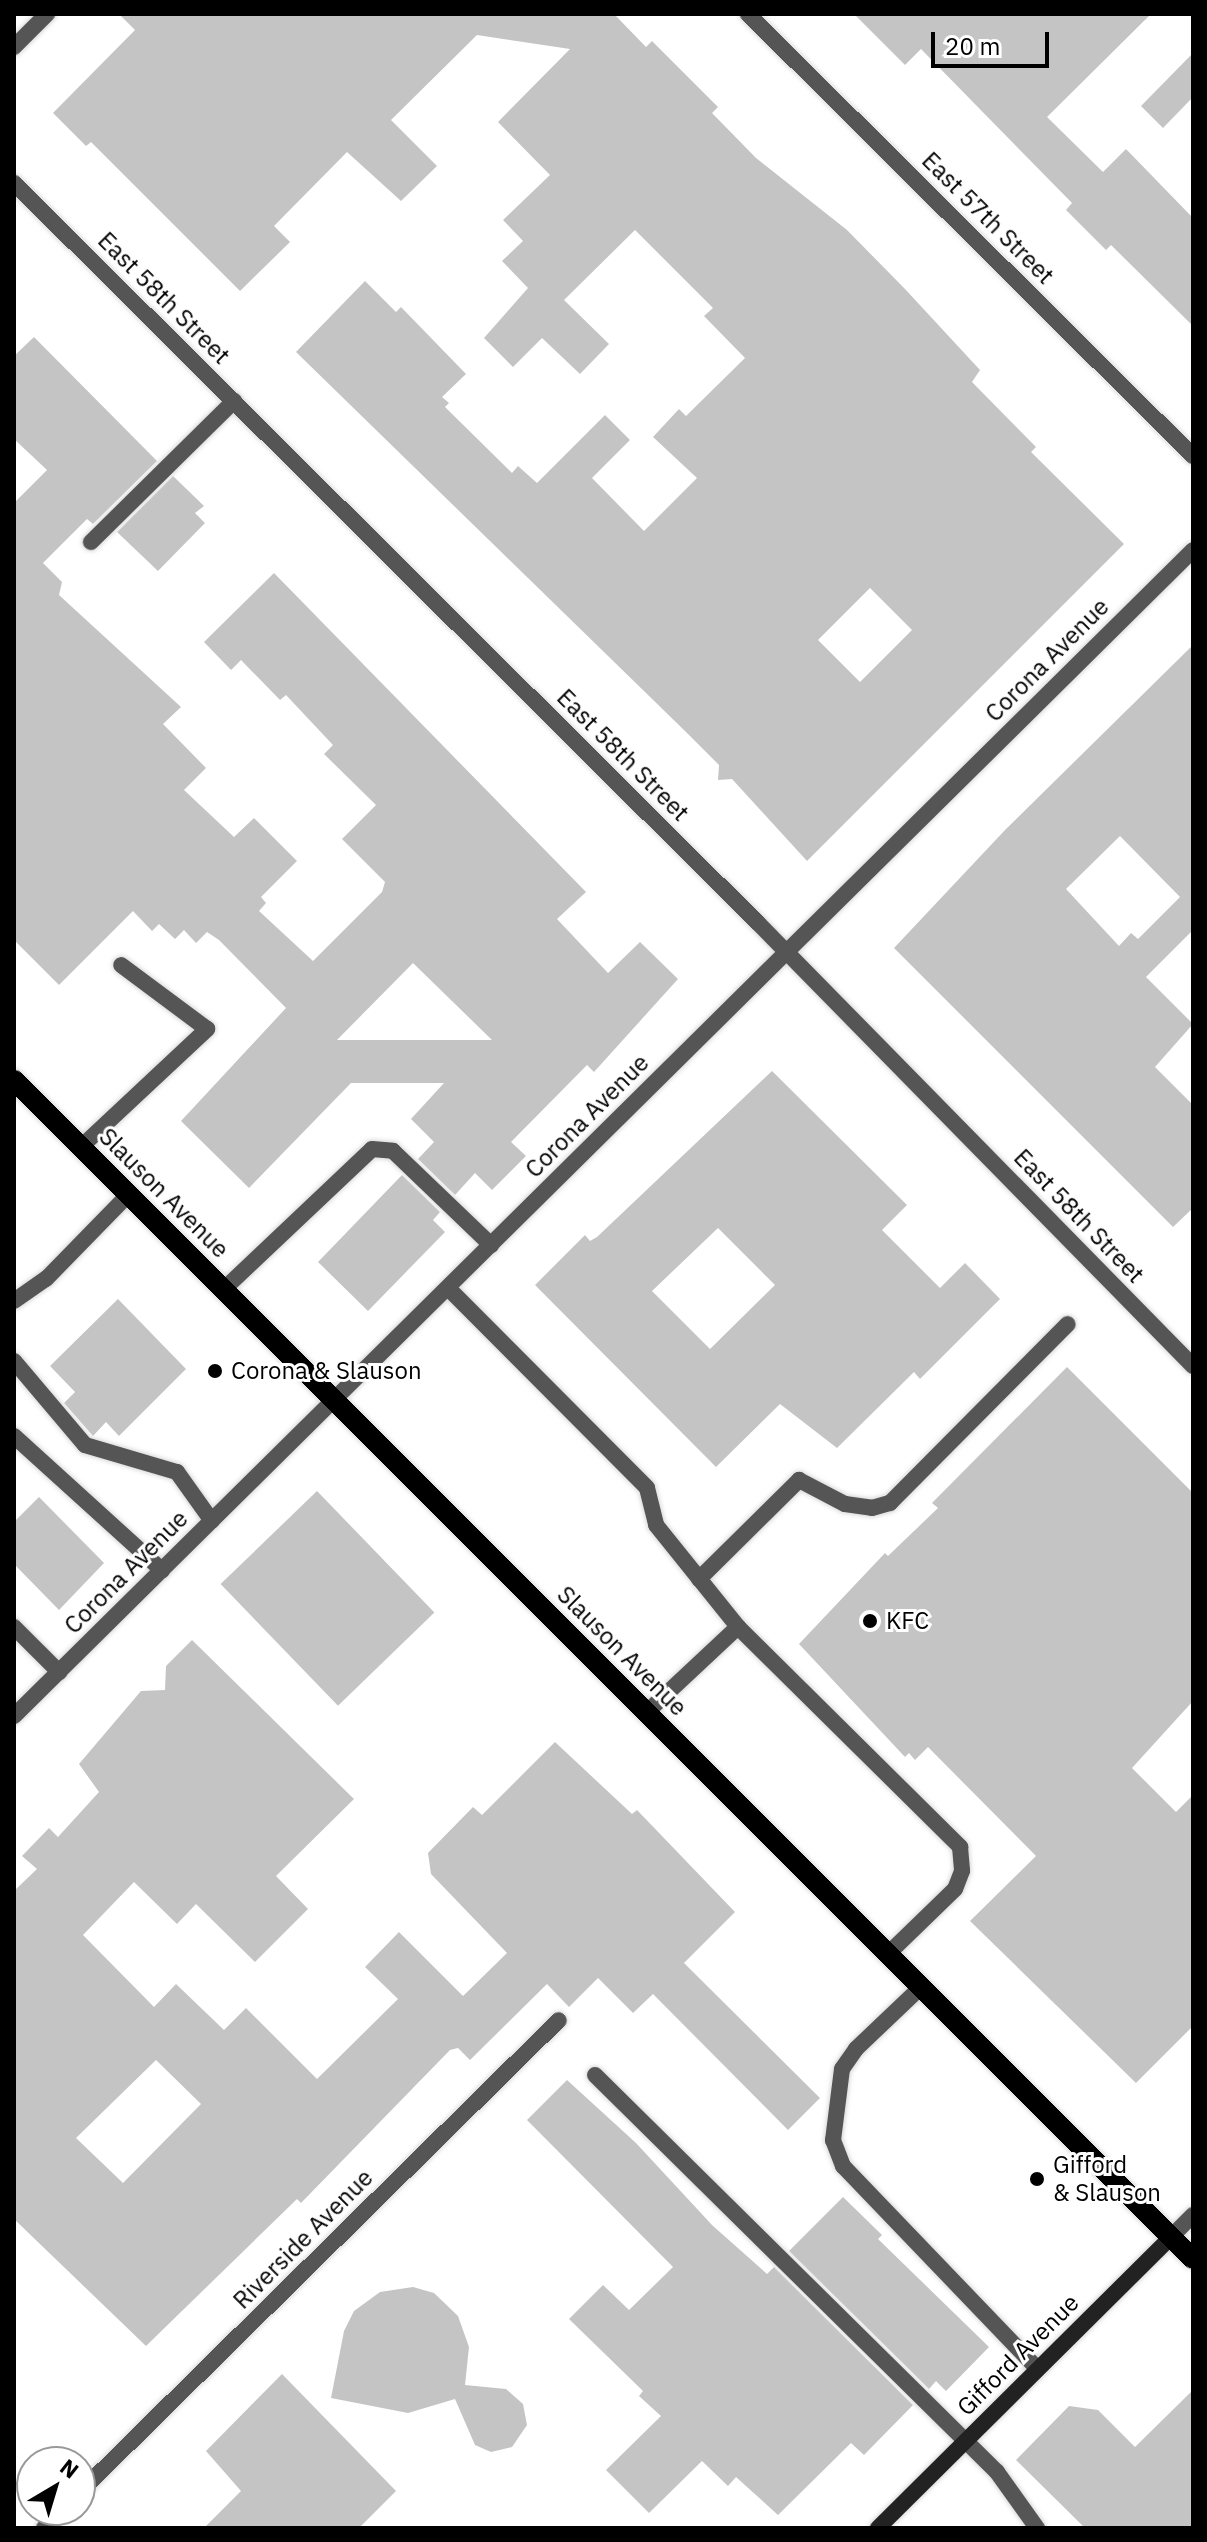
<!DOCTYPE html>
<html>
<head>
<meta charset="utf-8">
<style>
  body { margin:0 }
  #map { position:relative; width:1207px; height:2542px; overflow:hidden; background:#fff; font-family:"IBM Plex Sans",sans-serif }
  div>[style] { position:absolute }
  .building>* { inset:0; background:#c4c4c4; transform-origin:0 0 }
  .roads { filter:drop-shadow(0 0 2px #dbdbdb) drop-shadow(0 0 2px #dbdbdb) }
  .lane>* { height:16px; margin:-8px; padding:0 8px; transform-origin:8px; border-radius:8px; background:#555 }
  .street>* { height:16px; margin:-8px; padding:0 8px; transform-origin:8px; border-radius:8px; background:#555 }
  .secondary>* { height:16px; margin:-8px; padding:0 8px; transform-origin:8px; border-radius:8px; background:#222 }
  .primary>* { height:20px; margin:-10px; padding:0 10px; transform-origin:10px; border-radius:10px; background:#000 }
  .dots>* { width:22px; height:22px; translate:-50% -50%; box-sizing:border-box; border:4px solid #fff; border-radius:50% }
  span { translate:-50% -50%; white-space:nowrap; text-align:center; line-height:1.15; -webkit-text-stroke:6px #fff; paint-order:stroke }
  .street-label { font-size:24px; color:#000 }
  .poi-label { font-size:24px; color:#000 }
  .left { translate:0 -50%; text-align:left }
  .frame { position:absolute; inset:0; border:16px solid #000; pointer-events:none }
  .north { position:absolute; left:16px; top:2446px; width:80px; height:80px; box-sizing:border-box; background:#fff; border:2px solid #999; border-radius:50%; rotate:38deg; font-size:22px; font-weight:700; line-height:32px; text-align:center; color:#000 }
  .north::after { content:''; display:block; margin:auto; width:28px; height:36px; background:#000; clip-path:polygon(50% 0,100% 100%,50% 72%,0 100%) }
  .scale { position:absolute; left:931px; top:32px; width:118px; height:36px; box-sizing:border-box; border:4px solid #000; border-top:0; padding-left:10px; font-size:24px; line-height:28px; white-space:nowrap; color:#000; -webkit-text-stroke:6px #fff; paint-order:stroke }
</style>
</head>
<body>
<div id="map">
  <div class="building">
    <i style="clip-path:polygon(evenodd,119px 14px,614px 14px,646px 47px,652px 41px,718px 107px,712px 113px,756px 158px,847px 230px,905px 289px,980px 370px,972px 382px,1036px 447px,1031px 452px,1124px 544px,807px 861px,732px 779px,718px 780px,719px 765px,685px 731px,296px 352px,365px 281px,396px 312px,401px 307px,466px 374px,442px 397px,449px 403px,445px 407px,512px 473px,518px 466px,537px 483px,605px 415px,630px 440px,592px 478px,644px 531px,697px 478px,653px 437px,679px 409px,686px 416px,745px 358px,704px 316px,713px 308px,635px 230px,564px 300px,609px 344px,580px 374px,542px 338px,513px 367px,484px 338px,528px 288px,502px 261px,523px 241px,503px 220px,550px 175px,498px 122px,570px 49px,477px 35px,391px 120px,437px 166px,401px 201px,347px 152px,274px 226px,290px 242px,240px 291px,91px 142px,86px 146px,53px 113px,135px 30px,119px 14px,870px 588px,912px 630px,860px 682px,818px 640px,870px 588px)"></i>
    <i style="clip-path:polygon(854px 14px,1151px 14px,1047px 117px,1103px 172px,1126px 149px,1193px 218px,1193px 326px,1111px 245px,1106px 250px,1066px 210px,1072px 203px,921px 49px,905px 65px)"></i>
    <i style="clip-path:polygon(1193px 53px,1193px 97px,1163px 128px,1141px 106px)"></i>
    <i style="clip-path:polygon(evenodd,34px 337px,157px 461px,93px 524px,87px 519px,43px 563px,62px 582px,59px 595px,181px 707px,163px 724px,206px 768px,184px 790px,234px 837px,254px 818px,297px 861px,261px 897px,266px 903px,259px 911px,313px 961px,382px 892px,385px 882px,342px 839px,376px 805px,324px 754px,333px 745px,286px 695px,280px 700px,241px 660px,231px 670px,204px 642px,274px 573px,586px 892px,557px 919px,608px 973px,640px 942px,678px 979px,594px 1072px,587px 1065px,511px 1142px,526px 1156px,492px 1190px,475px 1173px,455px 1195px,418px 1159px,434px 1142px,411px 1119px,444px 1083px,351px 1083px,249px 1188px,181px 1121px,286px 1008px,219px 940px,207px 932px,196px 943px,184px 930px,175px 939px,159px 924px,152px 931px,133px 911px,59px 985px,14px 940px,14px 503px,47px 470px,14px 439px,14px 356px,34px 337px,413px 963px,492px 1040px,337px 1040px,413px 963px)"></i>
    <i style="clip-path:polygon(173px 476px,204px 506px,195px 513px,205px 523px,158px 571px,117px 532px)"></i>
    <i style="clip-path:polygon(evenodd,1193px 645px,1193px 930px,1146px 977px,1193px 1024px,1155px 1067px,1193px 1105px,1193px 1208px,1173px 1227px,894px 948px,1006px 829px,1193px 645px,1120px 836px,1180px 897px,1138px 939px,1131px 933px,1119px 946px,1066px 889px,1120px 836px)"></i>
    <i style="clip-path:polygon(evenodd,772px 1071px,907px 1205px,882px 1230px,940px 1288px,965px 1263px,1000px 1299px,920px 1379px,914px 1372px,837px 1448px,780px 1404px,716px 1467px,535px 1285px,585px 1235px,590px 1241px,597px 1237px,772px 1071px,718px 1228px,775px 1285px,710px 1349px,652px 1291px,718px 1228px)"></i>
    <i style="clip-path:polygon(402px 1175px,440px 1212px,433px 1220px,445px 1232px,368px 1311px,318px 1262px)"></i>
    <i style="clip-path:polygon(118px 1299px,186px 1369px,119px 1436px,106px 1422px,93px 1436px,64px 1403px,75px 1392px,50px 1366px)"></i>
    <i style="clip-path:polygon(1067px 1367px,1193px 1493px,1193px 1701px,1132px 1768px,1176px 1812px,1193px 1795px,1193px 2026px,1136px 2083px,970px 1921px,1036px 1856px,928px 1747px,915px 1760px,909px 1753px,905px 1757px,799px 1644px,885px 1553px,888px 1556px,938px 1508px,932px 1503px)"></i>
    <i style="left:317px;top:1491px;width:169px;height:134px;rotate:46deg"></i>
    <i style="clip-path:polygon(39px 1497px,104px 1563px,59px 1610px,14px 1564px,14px 1522px)"></i>
    <i style="clip-path:polygon(evenodd,192px 1640px,354px 1799px,276px 1876px,308px 1909px,255px 1962px,196px 1904px,177px 1924px,134px 1882px,83px 1935px,154px 2007px,176px 1984px,224px 2030px,246px 2008px,317px 2079px,398px 1999px,365px 1967px,399px 1932px,463px 1996px,507px 1953px,431px 1874px,428px 1853px,473px 1807px,482px 1815px,555px 1742px,632px 1814px,637px 1810px,735px 1912px,684px 1963px,820px 2098px,788px 2130px,653px 1994px,633px 2013px,598px 1978px,569px 2007px,547px 1984px,470px 2060px,458px 2048px,450px 2050px,301px 2203px,297px 2199px,146px 2346px,14px 2219px,14px 1891px,37px 1869px,22px 1856px,49px 1828px,58px 1837px,99px 1792px,79px 1764px,141px 1691px,165px 1690px,166px 1666px,192px 1640px,156px 2060px,201px 2104px,123px 2183px,76px 2138px,156px 2060px)"></i>
    <i style="clip-path:polygon(567px 2080px,636px 2143px,712px 2225px,767px 2274px,774px 2267px,913px 2405px,864px 2455px,851px 2443px,778px 2515px,736px 2477px,728px 2486px,702px 2461px,649px 2513px,606px 2470px,661px 2416px,639px 2396px,643px 2391px,569px 2319px,603px 2285px,629px 2310px,673px 2267px,527px 2120px)"></i>
    <i style="clip-path:polygon(843px 2197px,882px 2235px,878px 2239px,989px 2347px,946px 2391px,936px 2381px,929px 2389px,789px 2251px)"></i>
    <i style="clip-path:polygon(413px 2287px,434px 2293px,458px 2316px,469px 2347px,465px 2385px,506px 2389px,523px 2404px,527px 2425px,512px 2447px,491px 2452px,475px 2445px,455px 2399px,408px 2413px,331px 2398px,344px 2331px,354px 2311px,380px 2292px)"></i>
    <i style="clip-path:polygon(282px 2374px,396px 2491px,359px 2528px,204px 2528px,241px 2491px,206px 2451px)"></i>
    <i style="clip-path:polygon(1193px 2390px,1193px 2528px,1085px 2528px,1016px 2460px,1069px 2406px,1098px 2410px,1135px 2447px)"></i>
  </div>
  <div class="roads">
    <div class="lane">
      <i style="left:91px;top:542px;width:201px;rotate:-44.6deg"></i>
      <i style="left:81px;top:1147px;width:173px;rotate:-43.1deg"></i>
      <i style="left:207px;top:1029px;width:107px;rotate:-143.3deg"></i>
      <i style="left:448px;top:1288px;width:282px;rotate:45.1deg"></i>
      <i style="left:647px;top:1488px;width:38px;rotate:76deg"></i>
      <i style="left:656px;top:1525px;width:131px;rotate:51.2deg"></i>
      <i style="left:738px;top:1627px;width:313px;rotate:44.7deg"></i>
      <i style="left:960px;top:1847px;width:24px;rotate:85deg"></i>
      <i style="left:962px;top:1871px;width:19px;rotate:111deg"></i>
      <i style="left:955px;top:1889px;width:93px;rotate:135.9deg"></i>
      <i style="left:223px;top:1290px;width:205px;rotate:-43.4deg"></i>
      <i style="left:372px;top:1149px;width:21px;rotate:5deg"></i>
      <i style="left:393px;top:1151px;width:136px;rotate:43.8deg"></i>
      <i style="left:14px;top:1301px;width:39px;rotate:-35deg"></i>
      <i style="left:46px;top:1279px;width:117px;rotate:-45.7deg"></i>
      <i style="left:14px;top:1361px;width:110px;rotate:49.8deg"></i>
      <i style="left:85px;top:1445px;width:96px;rotate:16.4deg"></i>
      <i style="left:177px;top:1472px;width:60px;rotate:54.5deg"></i>
      <i style="left:14px;top:1436px;width:200px;rotate:42.2deg"></i>
      <i style="left:699px;top:1579px;width:141px;rotate:-44.7deg"></i>
      <i style="left:799px;top:1480px;width:52px;rotate:27.6deg"></i>
      <i style="left:845px;top:1504px;width:27px;rotate:8deg"></i>
      <i style="left:872px;top:1508px;width:19px;rotate:-16deg"></i>
      <i style="left:890px;top:1503px;width:252px;rotate:-45.2deg"></i>
      <i style="left:14px;top:1627px;width:64px;rotate:45deg"></i>
      <i style="left:646px;top:1713px;width:126px;rotate:-43.1deg"></i>
      <i style="left:921px;top:1987px;width:90px;rotate:136.4deg"></i>
      <i style="left:856px;top:2049px;width:24px;rotate:125deg"></i>
      <i style="left:842px;top:2069px;width:72px;rotate:97.2deg"></i>
      <i style="left:833px;top:2140px;width:28px;rotate:69deg"></i>
      <i style="left:843px;top:2166px;width:281px;rotate:46.2deg"></i>
      <i style="left:595px;top:2075px;width:565px;rotate:44.64deg"></i>
      <i style="left:997px;top:2472px;width:69px;rotate:54.5deg"></i>
    </div>
    <div class="street">
      <i style="left:748px;top:14px;width:627px;rotate:44.81deg"></i>
      <i style="left:14px;top:47px;width:47px;rotate:-45deg"></i>
      <i style="left:14px;top:183px;width:1049px;rotate:44.85deg"></i>
      <i style="left:758px;top:923px;width:621px;rotate:45.52deg"></i>
      <i style="left:14px;top:1716px;width:1658px;rotate:-44.68deg"></i>
      <i style="left:1171px;top:2237px;width:31px;rotate:-45deg"></i>
      <i style="left:80px;top:2492px;width:672px;rotate:-44.58deg"></i>
      <i style="left:44px;top:2528px;width:25px;rotate:-45deg"></i>
    </div>
    <div class="secondary">
      <i style="left:878px;top:2528px;width:413px;rotate:-44.8deg"></i>
    </div>
    <div class="primary">
      <i style="left:14px;top:1080px;width:1667px;rotate:45deg"></i>
    </div>
  </div>
  <div class="dots">
    <i style="left:215px;top:1371px;background:#000"></i>
    <i style="left:870px;top:1621px;background:#000"></i>
    <i style="left:1037px;top:2179px;background:#000"></i>
  </div>
  <div class="street-label">
    <span style="left:988px;top:218px;rotate:45deg">East 57th Street</span>
    <span style="left:164px;top:298px;rotate:45deg">East 58th Street</span>
    <span style="left:1047px;top:660px;rotate:-45deg">Corona Avenue</span>
    <span style="left:623px;top:755px;rotate:45deg">East 58th Street</span>
    <span style="left:587px;top:1116px;rotate:-45deg">Corona Avenue</span>
    <span style="left:164px;top:1193px;rotate:45deg">Slauson Avenue</span>
    <span style="left:1079px;top:1216px;rotate:46deg">East 58th Street</span>
    <span style="left:126px;top:1572px;rotate:-45deg">Corona Avenue</span>
    <span style="left:622px;top:1651px;rotate:45deg">Slauson Avenue</span>
    <span style="left:303px;top:2239px;rotate:-45deg">Riverside Avenue</span>
    <span style="left:1018px;top:2355px;rotate:-45deg">Gifford Avenue</span>
  </div>
  <div class="poi-label">
    <span class="left" style="left:231px;top:1371px">Corona &amp; Slauson</span>
    <span class="left" style="left:886px;top:1621px">KFC</span>
    <span class="left" style="left:1053px;top:2179px">Gifford<br>&amp; Slauson</span>
  </div>
  <div class="frame"></div>
  <div class="north">N</div>
  <div class="scale">20 m</div>
</div>
</body>
</html>
